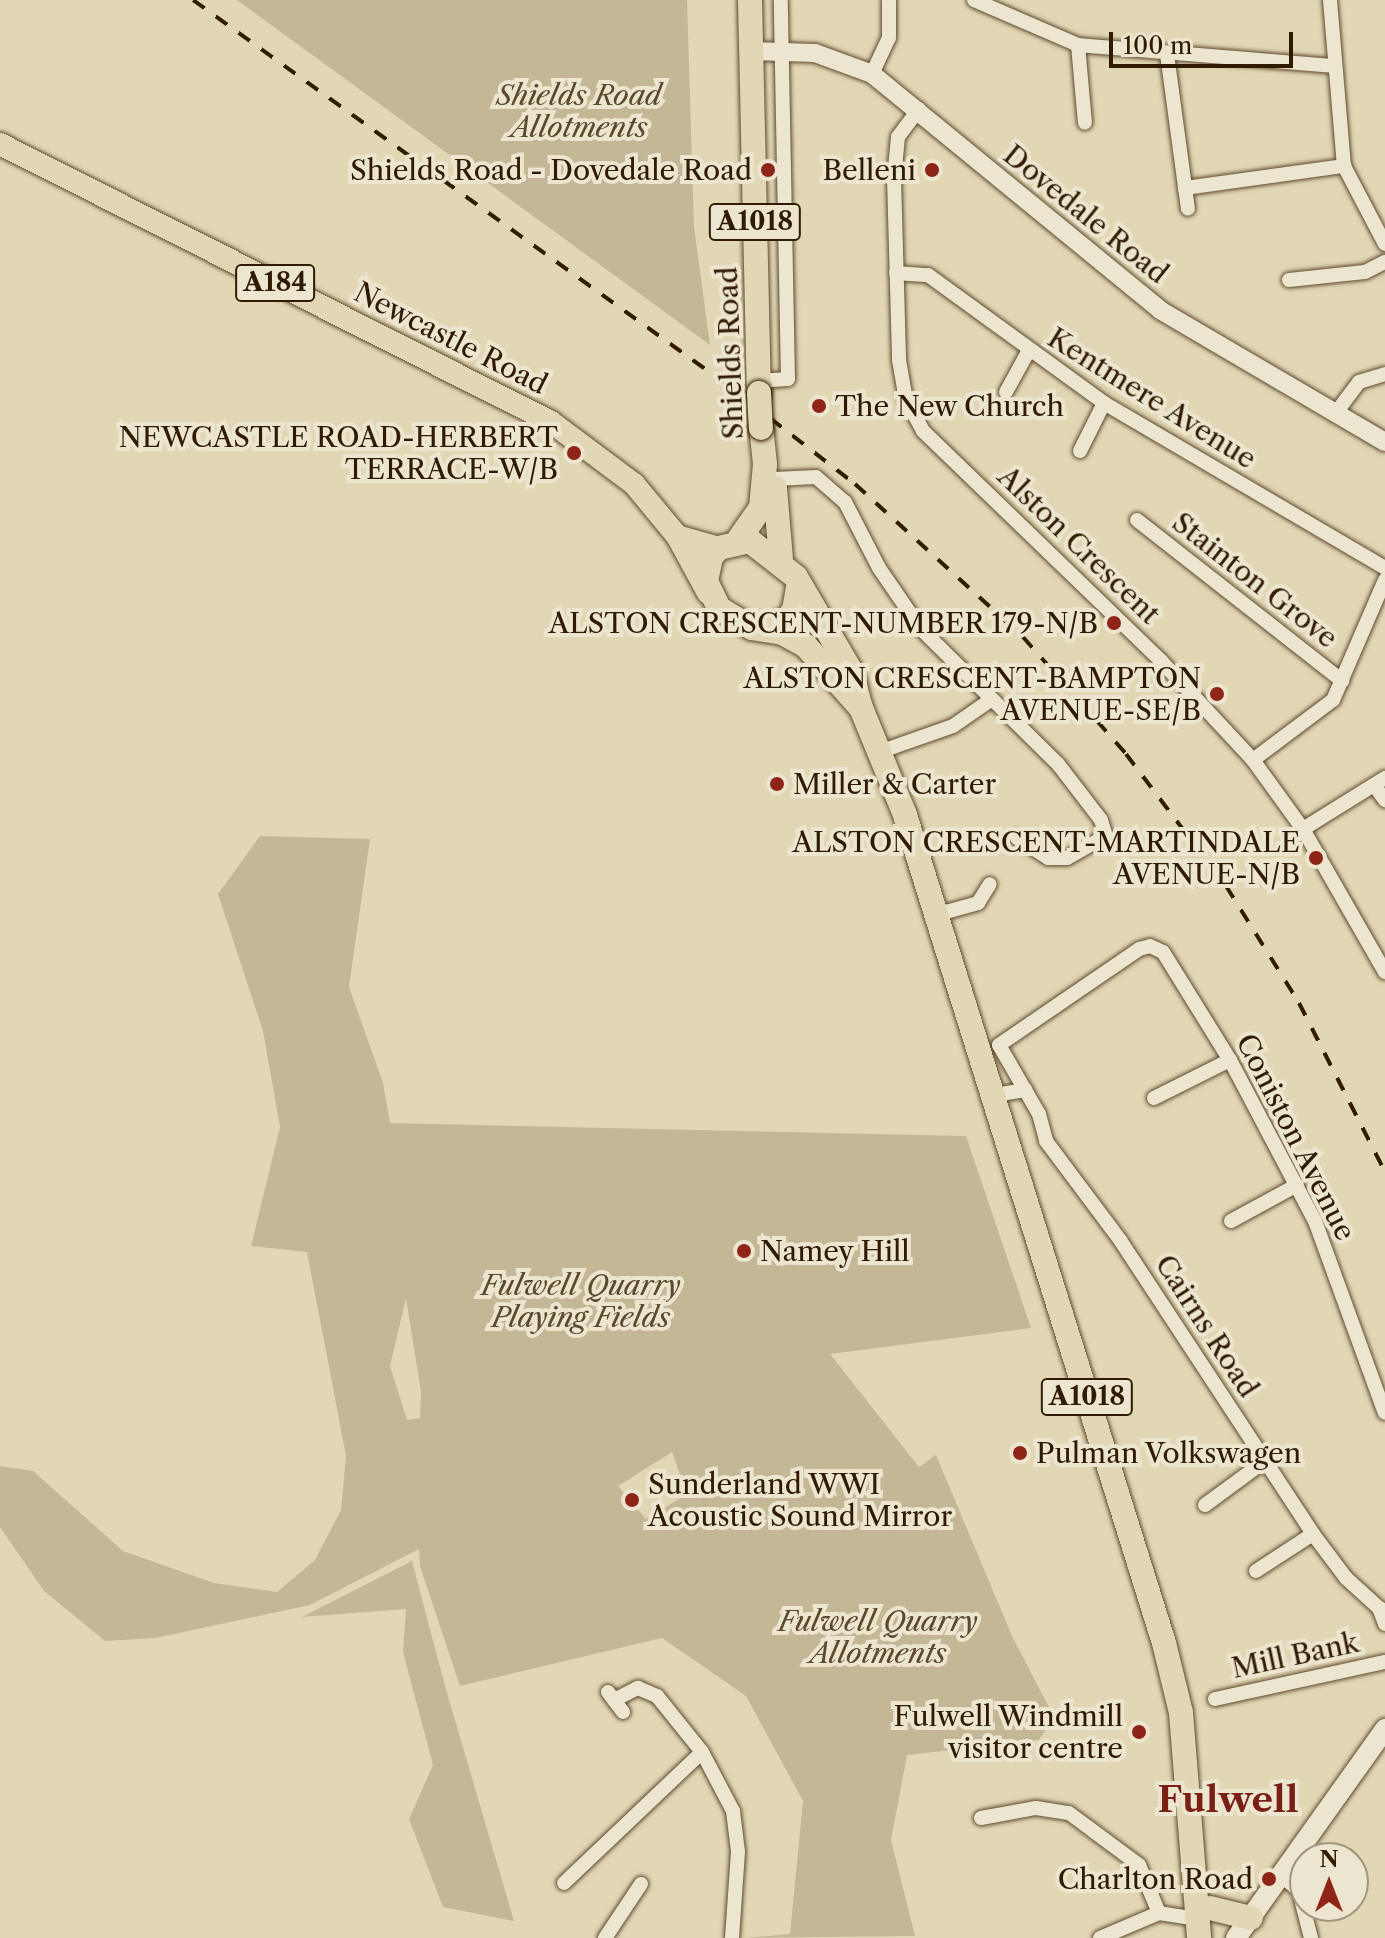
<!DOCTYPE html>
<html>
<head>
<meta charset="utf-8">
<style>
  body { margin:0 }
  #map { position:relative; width:1385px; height:1938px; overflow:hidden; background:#e2d7b5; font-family:"Libre Caslon Text",serif }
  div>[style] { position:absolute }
  .green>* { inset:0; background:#c4b796 }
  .roads { filter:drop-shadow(0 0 2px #5d4a2d) drop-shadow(0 0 2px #5d4a2d) }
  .minor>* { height:14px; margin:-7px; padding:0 7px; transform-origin:7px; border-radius:7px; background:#ece5cf }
  .tertiary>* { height:18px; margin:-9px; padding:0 9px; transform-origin:9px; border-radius:9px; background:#ece5cf }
  .secondary>* { height:20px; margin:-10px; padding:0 10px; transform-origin:10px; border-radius:10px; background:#ece5cf }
  .primary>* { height:22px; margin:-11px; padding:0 11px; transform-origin:11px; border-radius:11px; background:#e2d7b5 }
  .trunk>* { height:24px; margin:-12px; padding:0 12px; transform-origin:12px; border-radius:12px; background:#e2d7b5 }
  .rail>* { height:4px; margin-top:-2px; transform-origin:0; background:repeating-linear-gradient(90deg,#311b00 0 14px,transparent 0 28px) }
  .bridges { filter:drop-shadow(0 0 2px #311b00) drop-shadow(0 0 2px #311b00) }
  .trunk-bridge>* { height:24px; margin:-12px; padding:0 12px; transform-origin:12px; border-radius:12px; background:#e2d7b5 }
  .dots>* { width:22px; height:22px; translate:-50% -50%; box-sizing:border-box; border:4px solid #ece5cf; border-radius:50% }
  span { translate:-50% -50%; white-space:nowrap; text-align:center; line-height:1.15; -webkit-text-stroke:8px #ece5cf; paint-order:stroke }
  .shield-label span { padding:2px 6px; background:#ece5cf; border:2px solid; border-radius:6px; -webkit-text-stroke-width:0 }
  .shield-label { font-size:26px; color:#311b00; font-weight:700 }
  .park-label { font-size:28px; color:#5d4a2d; font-style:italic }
  .poi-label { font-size:28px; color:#311b00 }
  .right { translate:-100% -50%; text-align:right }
  .left { translate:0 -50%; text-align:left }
  .street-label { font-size:28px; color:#311b00 }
  .district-label { font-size:36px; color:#7a1f14; font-weight:700 }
  .north { position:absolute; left:1289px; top:1842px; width:80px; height:80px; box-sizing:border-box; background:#ece5cf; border:2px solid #a1947c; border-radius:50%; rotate:0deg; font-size:22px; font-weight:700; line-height:32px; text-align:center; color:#311b00 }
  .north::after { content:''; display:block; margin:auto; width:28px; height:36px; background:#8f2418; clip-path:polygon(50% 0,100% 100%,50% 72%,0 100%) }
  .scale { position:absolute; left:1109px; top:32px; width:184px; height:36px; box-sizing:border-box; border:4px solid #311b00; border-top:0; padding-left:10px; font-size:24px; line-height:28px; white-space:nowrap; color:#311b00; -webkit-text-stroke:6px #ece5cf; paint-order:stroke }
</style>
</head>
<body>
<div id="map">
  <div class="green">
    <i style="clip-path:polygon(237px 0,687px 0,694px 227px,710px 345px)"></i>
    <i style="clip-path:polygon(evenodd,260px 836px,370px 839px,349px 987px,383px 1083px,390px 1123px,966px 1136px,1031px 1328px,830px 1354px,919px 1467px,936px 1455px,1012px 1636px,1054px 1717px,1039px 1740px,907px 1755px,891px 1840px,915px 1936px,746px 1938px,790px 1934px,803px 1801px,746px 1696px,662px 1638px,460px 1686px,420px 1566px,419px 1549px,310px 1605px,155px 1638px,105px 1641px,44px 1591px,0 1527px,0 1466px,33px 1471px,123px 1551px,214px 1583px,277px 1592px,315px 1560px,341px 1510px,346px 1456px,307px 1252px,251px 1246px,280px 1127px,263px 1031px,218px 894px,260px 836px,406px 1298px,421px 1392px,420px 1418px,407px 1420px,390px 1366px,406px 1298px,260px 836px,672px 1452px,687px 1494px,646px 1519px,618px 1486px,672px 1452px)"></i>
    <i style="clip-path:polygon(412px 1561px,445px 1686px,514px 1921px,443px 1907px,409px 1819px,433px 1765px,403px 1652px,406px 1609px,302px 1617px)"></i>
  </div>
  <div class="roads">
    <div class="minor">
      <i style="left:974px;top:0;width:113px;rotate:23.4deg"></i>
      <i style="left:1078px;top:45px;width:257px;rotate:4.7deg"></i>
      <i style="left:1330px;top:0;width:167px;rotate:85.2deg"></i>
      <i style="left:1344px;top:166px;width:88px;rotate:62.3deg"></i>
      <i style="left:1078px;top:45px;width:78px;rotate:84.9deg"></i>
      <i style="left:1167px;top:54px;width:156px;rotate:82.3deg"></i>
      <i style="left:872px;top:74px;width:40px;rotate:-65deg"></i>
      <i style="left:889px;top:38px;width:38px;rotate:-90deg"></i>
      <i style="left:919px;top:109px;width:35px;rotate:127deg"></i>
      <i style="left:898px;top:137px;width:41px;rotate:95.6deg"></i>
      <i style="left:894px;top:178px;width:182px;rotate:88.4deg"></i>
      <i style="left:899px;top:360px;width:41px;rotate:80.1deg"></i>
      <i style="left:906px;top:400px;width:35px;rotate:61deg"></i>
      <i style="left:923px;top:431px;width:331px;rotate:44deg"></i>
      <i style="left:1161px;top:661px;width:135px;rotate:47.1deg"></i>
      <i style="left:1253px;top:760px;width:85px;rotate:54.1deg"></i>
      <i style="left:1303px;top:829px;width:165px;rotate:60.2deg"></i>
      <i style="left:1185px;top:188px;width:161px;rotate:-7.9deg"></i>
      <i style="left:896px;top:273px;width:32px;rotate:4deg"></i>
      <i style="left:928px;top:275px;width:218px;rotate:36deg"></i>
      <i style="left:1104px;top:403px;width:326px;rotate:30.4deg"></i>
      <i style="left:1289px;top:280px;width:76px;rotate:-6deg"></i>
      <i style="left:1365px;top:272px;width:22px;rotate:-27deg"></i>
      <i style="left:758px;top:381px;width:30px;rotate:-4deg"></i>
      <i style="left:788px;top:379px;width:379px;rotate:-91.1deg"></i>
      <i style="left:1006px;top:392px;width:46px;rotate:-61.2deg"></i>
      <i style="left:1335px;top:414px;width:40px;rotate:-53deg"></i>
      <i style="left:1359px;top:382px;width:27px;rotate:-17deg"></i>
      <i style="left:1080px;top:451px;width:54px;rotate:-63.4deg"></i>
      <i style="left:774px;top:479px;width:42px;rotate:-2.7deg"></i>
      <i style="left:816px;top:477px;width:38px;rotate:41deg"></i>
      <i style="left:845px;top:502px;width:74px;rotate:62.7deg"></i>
      <i style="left:879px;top:568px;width:74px;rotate:55.5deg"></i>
      <i style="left:921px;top:629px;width:192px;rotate:44.6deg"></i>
      <i style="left:1058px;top:764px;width:71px;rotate:52.5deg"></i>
      <i style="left:1101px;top:820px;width:17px;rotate:73deg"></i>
      <i style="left:1106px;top:836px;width:45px;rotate:150.6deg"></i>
      <i style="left:1067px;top:858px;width:19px;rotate:180deg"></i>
      <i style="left:1048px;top:858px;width:37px;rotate:-147deg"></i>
      <i style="left:1137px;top:520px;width:261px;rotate:38.1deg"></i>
      <i style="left:882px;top:751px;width:75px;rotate:-19.4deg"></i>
      <i style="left:953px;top:726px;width:44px;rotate:-34.8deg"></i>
      <i style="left:1253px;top:760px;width:100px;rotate:-36.9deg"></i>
      <i style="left:1333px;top:700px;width:131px;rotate:-66.6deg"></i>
      <i style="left:1374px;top:785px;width:19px;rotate:54deg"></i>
      <i style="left:1303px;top:829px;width:97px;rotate:-31.9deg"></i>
      <i style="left:935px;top:915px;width:45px;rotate:-15.6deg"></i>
      <i style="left:978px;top:903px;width:22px;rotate:-58deg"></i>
      <i style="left:999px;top:1045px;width:170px;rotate:-34.4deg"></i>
      <i style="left:1139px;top:949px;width:11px;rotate:-15deg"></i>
      <i style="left:1150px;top:946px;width:14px;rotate:25deg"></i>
      <i style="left:1163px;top:952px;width:127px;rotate:58.2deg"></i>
      <i style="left:1230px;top:1060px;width:182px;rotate:62.2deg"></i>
      <i style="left:1315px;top:1221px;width:204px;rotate:70deg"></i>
      <i style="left:999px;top:1045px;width:80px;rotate:59.9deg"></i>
      <i style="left:1039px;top:1114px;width:28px;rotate:75deg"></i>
      <i style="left:1046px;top:1141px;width:124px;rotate:53.2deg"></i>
      <i style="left:1120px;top:1240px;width:352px;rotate:56.7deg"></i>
      <i style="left:1313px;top:1534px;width:55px;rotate:53.1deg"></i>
      <i style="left:1346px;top:1578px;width:45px;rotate:42.3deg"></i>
      <i style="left:994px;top:1095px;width:32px;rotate:-9deg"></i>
      <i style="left:1154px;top:1098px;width:85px;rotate:-26.6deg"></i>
      <i style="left:1231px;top:1221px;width:75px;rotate:-28.6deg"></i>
      <i style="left:1205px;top:1505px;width:74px;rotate:-36.3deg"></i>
      <i style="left:1256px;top:1571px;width:68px;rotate:-33deg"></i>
      <i style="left:1385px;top:1611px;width:7px;rotate:-153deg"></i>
      <i style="left:1379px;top:1608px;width:17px;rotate:69deg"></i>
      <i style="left:608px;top:1692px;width:25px;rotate:53deg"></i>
      <i style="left:1215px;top:1699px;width:174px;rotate:-12.3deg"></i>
      <i style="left:614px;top:1700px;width:27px;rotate:-27deg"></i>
      <i style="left:638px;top:1688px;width:21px;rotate:23deg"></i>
      <i style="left:657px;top:1696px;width:72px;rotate:51.2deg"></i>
      <i style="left:702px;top:1752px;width:67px;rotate:62.3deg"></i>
      <i style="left:733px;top:1811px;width:41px;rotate:83deg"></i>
      <i style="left:738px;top:1852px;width:86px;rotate:94deg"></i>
      <i style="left:981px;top:1818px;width:56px;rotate:-10.3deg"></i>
      <i style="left:1036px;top:1808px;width:33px;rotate:9deg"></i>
      <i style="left:1069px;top:1813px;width:87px;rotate:36.6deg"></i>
      <i style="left:1139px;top:1865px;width:52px;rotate:67.4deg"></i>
      <i style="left:1282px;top:1876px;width:23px;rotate:41deg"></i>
      <i style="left:1299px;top:1891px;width:49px;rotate:75.7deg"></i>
      <i style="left:564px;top:1883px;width:190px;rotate:-43.5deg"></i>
      <i style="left:605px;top:1938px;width:65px;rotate:-56.3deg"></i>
      <i style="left:1100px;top:1938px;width:64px;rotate:-23deg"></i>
      <i style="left:1159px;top:1913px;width:38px;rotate:9deg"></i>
    </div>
    <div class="tertiary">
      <i style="left:751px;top:51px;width:64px;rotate:1.8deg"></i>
      <i style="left:815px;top:53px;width:61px;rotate:20.2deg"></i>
      <i style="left:872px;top:74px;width:372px;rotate:39.3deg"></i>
      <i style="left:1160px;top:310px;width:261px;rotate:30.4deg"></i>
    </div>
    <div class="secondary">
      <i style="left:1236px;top:1938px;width:257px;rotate:-54.5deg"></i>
    </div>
    <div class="primary">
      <i style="left:0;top:144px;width:617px;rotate:26.77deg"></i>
      <i style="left:551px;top:422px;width:104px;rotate:36.8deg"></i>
      <i style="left:634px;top:484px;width:67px;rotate:50.4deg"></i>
      <i style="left:677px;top:536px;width:65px;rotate:61.5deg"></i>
      <i style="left:677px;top:536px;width:44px;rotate:15.9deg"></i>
    </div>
    <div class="trunk">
      <i style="left:750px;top:0;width:393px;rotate:88.7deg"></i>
      <i style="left:775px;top:488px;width:72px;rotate:85.2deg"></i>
      <i style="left:739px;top:539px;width:38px;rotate:-55deg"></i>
      <i style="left:761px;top:508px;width:44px;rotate:-84.8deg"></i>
      <i style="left:765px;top:464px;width:36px;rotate:-96deg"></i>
      <i style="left:764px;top:629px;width:24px;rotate:-22deg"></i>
      <i style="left:786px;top:620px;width:13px;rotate:-51deg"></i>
      <i style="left:794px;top:610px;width:27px;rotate:-80deg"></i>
      <i style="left:861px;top:708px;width:83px;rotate:-131.6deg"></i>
      <i style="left:806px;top:646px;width:26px;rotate:-151deg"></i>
      <i style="left:783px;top:633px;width:31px;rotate:-171deg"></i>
      <i style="left:752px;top:628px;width:39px;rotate:-149deg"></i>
      <i style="left:719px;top:608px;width:30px;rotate:-116deg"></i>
      <i style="left:706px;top:581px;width:25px;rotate:-78deg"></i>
      <i style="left:711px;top:557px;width:12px;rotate:-48deg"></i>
      <i style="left:719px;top:548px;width:32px;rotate:-13deg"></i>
      <i style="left:750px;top:541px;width:58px;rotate:38deg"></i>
      <i style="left:796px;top:577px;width:111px;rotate:59.7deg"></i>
      <i style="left:852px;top:673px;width:36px;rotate:76deg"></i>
      <i style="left:861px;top:708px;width:116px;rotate:67.6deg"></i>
      <i style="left:905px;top:815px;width:868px;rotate:72.63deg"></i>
      <i style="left:1164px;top:1643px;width:72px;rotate:76.3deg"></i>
      <i style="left:1181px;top:1713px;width:226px;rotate:85.4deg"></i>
      <i style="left:1210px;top:1908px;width:42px;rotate:13.7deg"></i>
    </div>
  </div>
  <div class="rail">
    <i style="left:193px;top:0;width:657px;rotate:35.77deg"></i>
    <i style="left:726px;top:384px;width:163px;rotate:37.8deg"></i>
    <i style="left:855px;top:484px;width:227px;rotate:42.3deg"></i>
    <i style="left:1023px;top:637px;width:156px;rotate:48.6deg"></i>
    <i style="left:1126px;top:754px;width:166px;rotate:52.9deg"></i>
    <i style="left:1226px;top:886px;width:138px;rotate:58deg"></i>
    <i style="left:1299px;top:1003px;width:190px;rotate:63deg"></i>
  </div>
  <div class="bridges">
    <div class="trunk-bridge">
      <i style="left:759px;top:393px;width:35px;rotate:87deg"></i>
    </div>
  </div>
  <div class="dots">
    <i style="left:768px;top:170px;background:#8f2418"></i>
    <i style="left:932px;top:170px;background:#8f2418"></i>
    <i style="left:819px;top:406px;background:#8f2418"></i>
    <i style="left:574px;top:453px;background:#8f2418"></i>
    <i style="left:1114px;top:623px;background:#8f2418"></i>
    <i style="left:1217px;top:694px;background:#8f2418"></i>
    <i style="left:777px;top:784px;background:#8f2418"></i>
    <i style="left:1316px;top:858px;background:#8f2418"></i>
    <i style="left:744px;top:1251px;background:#8f2418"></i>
    <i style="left:1020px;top:1453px;background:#8f2418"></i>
    <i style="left:632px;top:1500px;background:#8f2418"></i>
    <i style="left:1139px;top:1732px;background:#8f2418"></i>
    <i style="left:1269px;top:1879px;background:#8f2418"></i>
  </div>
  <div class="shield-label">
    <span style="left:755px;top:222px">A1018</span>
    <span style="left:275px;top:283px">A184</span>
    <span style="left:1087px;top:1397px">A1018</span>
  </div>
  <div class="park-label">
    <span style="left:579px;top:111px">Shields Road<br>Allotments</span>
    <span style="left:581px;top:1301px">Fulwell Quarry<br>Playing Fields</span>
    <span style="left:878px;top:1637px">Fulwell Quarry<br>Allotments</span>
  </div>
  <div class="poi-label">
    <span class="right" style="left:752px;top:170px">Shields Road - Dovedale Road</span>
    <span class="right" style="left:916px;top:170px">Belleni</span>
    <span class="left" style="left:835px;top:406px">The New Church</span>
    <span class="right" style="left:558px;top:453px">NEWCASTLE ROAD-HERBERT<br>TERRACE-W/B</span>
    <span class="right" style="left:1098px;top:623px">ALSTON CRESCENT-NUMBER 179-N/B</span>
    <span class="right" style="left:1201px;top:694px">ALSTON CRESCENT-BAMPTON<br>AVENUE-SE/B</span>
    <span class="left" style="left:793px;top:784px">Miller &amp; Carter</span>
    <span class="right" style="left:1300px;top:858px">ALSTON CRESCENT-MARTINDALE<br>AVENUE-N/B</span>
    <span class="left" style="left:760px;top:1251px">Namey Hill</span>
    <span class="left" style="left:1036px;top:1453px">Pulman Volkswagen</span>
    <span class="left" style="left:648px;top:1500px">Sunderland WWI<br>Acoustic Sound Mirror</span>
    <span class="right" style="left:1123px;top:1732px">Fulwell Windmill<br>visitor centre</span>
    <span class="right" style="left:1253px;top:1879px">Charlton Road</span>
  </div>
  <div class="street-label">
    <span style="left:1086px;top:214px;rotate:39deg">Dovedale Road</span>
    <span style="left:451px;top:338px;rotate:27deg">Newcastle Road</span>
    <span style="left:730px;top:353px;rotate:-92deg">Shields Road</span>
    <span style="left:1152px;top:398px;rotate:32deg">Kentmere Avenue</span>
    <span style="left:1079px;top:545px;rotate:44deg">Alston Crescent</span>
    <span style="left:1255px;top:580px;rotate:38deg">Stainton Grove</span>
    <span style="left:1296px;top:1137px;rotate:63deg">Coniston Avenue</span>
    <span style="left:1207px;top:1326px;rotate:57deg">Cairns Road</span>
    <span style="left:1295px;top:1655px;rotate:-12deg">Mill Bank</span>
  </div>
  <div class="district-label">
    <span style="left:1228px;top:1800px">Fulwell</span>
  </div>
  <div class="north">N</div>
  <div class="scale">100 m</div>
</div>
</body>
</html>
